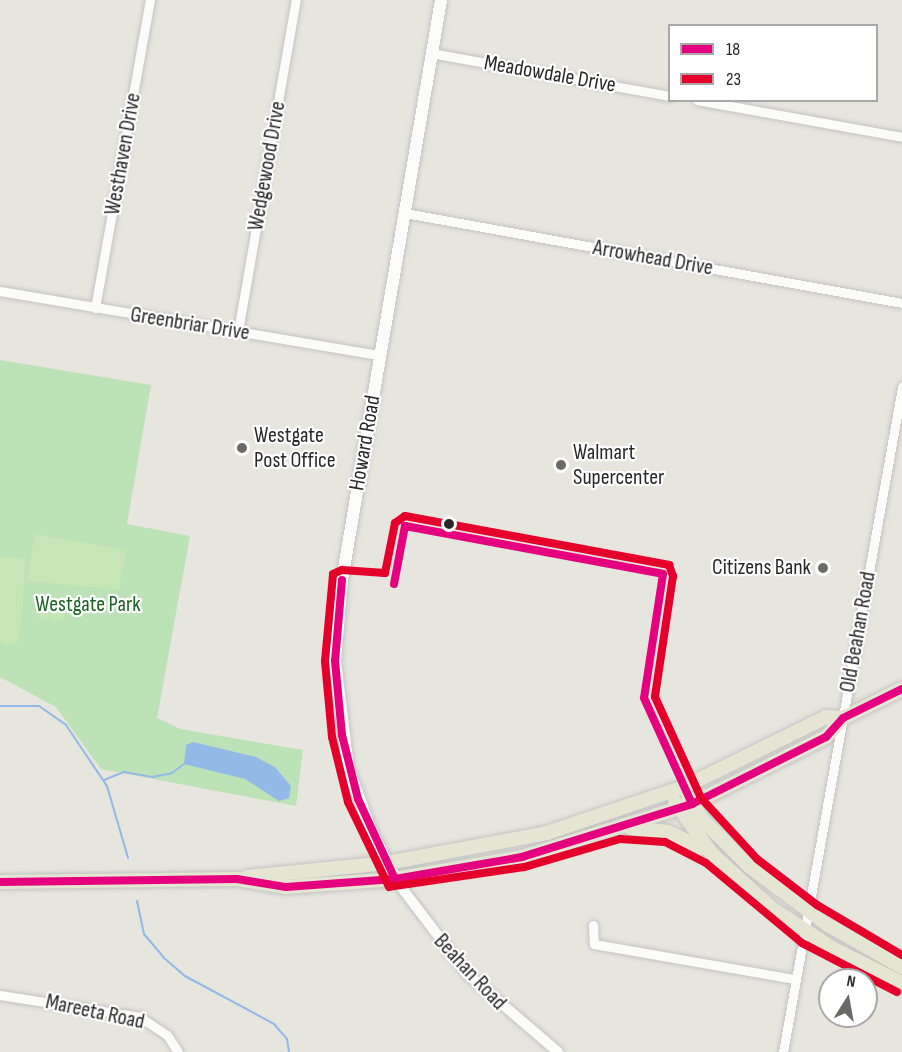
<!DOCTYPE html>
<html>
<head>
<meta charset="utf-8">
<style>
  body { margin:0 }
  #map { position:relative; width:902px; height:1052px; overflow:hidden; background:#e6e5de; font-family:"Sofia Sans Condensed",sans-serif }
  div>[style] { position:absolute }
  .green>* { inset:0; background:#bde2b8 }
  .pitch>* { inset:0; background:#c6e6b5 }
  .round { border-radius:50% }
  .water>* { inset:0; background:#93b9e6 }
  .stream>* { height:2px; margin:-1px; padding:0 1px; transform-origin:1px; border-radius:1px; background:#93b9e6 }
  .roads { filter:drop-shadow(0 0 2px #c4c4c3) drop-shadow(0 0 2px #c4c4c3) }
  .minor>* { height:9px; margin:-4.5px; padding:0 4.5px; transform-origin:4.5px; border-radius:4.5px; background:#fbfbfa }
  .tertiary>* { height:10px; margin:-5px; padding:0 5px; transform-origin:5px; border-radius:5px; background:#fbfbfa }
  .secondary>* { height:12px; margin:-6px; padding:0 6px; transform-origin:6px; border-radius:6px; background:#fbfbfa }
  .primary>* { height:14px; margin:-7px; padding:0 7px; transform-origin:7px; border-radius:7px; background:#e4e5d3 }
  .bus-1>* { height:8px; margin:-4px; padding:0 4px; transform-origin:4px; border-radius:4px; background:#e5007d }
  .bus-2>* { height:8px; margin:-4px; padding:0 4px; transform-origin:4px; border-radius:4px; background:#e4002b }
  .dots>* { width:16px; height:16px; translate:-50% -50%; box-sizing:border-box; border:3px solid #fff; border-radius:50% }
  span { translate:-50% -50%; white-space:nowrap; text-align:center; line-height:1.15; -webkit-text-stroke:4.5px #fff; paint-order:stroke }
  .street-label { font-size:22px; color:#282828 }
  .poi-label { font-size:22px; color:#282828 }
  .left { translate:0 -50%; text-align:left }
  .right { translate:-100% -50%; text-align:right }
  .park-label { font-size:22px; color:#1c6222 }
  .legend { position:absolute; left:668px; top:24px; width:210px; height:78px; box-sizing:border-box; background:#fff; border:2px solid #a9a9a9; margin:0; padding:8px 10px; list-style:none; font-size:18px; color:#282828 }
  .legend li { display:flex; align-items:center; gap:12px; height:30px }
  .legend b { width:30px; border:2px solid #a9a9a9 }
  .north { position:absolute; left:818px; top:968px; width:60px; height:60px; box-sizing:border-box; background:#fff; border:2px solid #a9a9a9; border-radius:50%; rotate:11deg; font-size:16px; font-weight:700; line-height:24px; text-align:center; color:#282828 }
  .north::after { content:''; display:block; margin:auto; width:21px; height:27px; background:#6a6a68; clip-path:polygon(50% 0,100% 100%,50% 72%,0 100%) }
</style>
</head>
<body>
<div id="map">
  <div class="green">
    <i style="clip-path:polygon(0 360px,151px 385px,127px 524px,190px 536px,157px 718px,180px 729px,303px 750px,296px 806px,101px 769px,56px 707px,0 677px)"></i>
  </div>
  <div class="pitch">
    <i style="clip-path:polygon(35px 534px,126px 550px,119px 590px,27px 581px)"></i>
    <i style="clip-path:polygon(0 557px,25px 558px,23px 604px,18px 641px,12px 646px,0 644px)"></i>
    <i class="round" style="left:37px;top:606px;width:14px;height:14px"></i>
    <i class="round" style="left:51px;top:608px;width:14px;height:14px"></i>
  </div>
  <div class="water">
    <i style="clip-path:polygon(193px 742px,256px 757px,275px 767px,291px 786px,289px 798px,279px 801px,245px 779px,184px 764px,186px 745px)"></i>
  </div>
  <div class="stream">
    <i style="left:0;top:706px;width:39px"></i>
    <i style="left:39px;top:706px;width:33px;rotate:35deg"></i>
    <i style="left:66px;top:725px;width:73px;rotate:56.1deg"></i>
    <i style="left:107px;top:786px;width:75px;rotate:73.7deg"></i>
    <i style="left:104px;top:780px;width:22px;rotate:-22deg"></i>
    <i style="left:124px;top:772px;width:28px;rotate:10deg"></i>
    <i style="left:152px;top:777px;width:20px;rotate:-11deg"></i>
    <i style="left:172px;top:773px;width:15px;rotate:-37deg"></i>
    <i style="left:137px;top:901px;width:34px;rotate:78deg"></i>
    <i style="left:144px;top:934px;width:30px;rotate:50deg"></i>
    <i style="left:163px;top:957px;width:29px;rotate:41deg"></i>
    <i style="left:185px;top:976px;width:101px;rotate:28.3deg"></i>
    <i style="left:274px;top:1024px;width:20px;rotate:49deg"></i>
    <i style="left:287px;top:1039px;width:13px;rotate:81deg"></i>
  </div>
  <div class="roads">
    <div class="minor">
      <i style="left:431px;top:53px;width:243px;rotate:10.2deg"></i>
      <i style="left:697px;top:100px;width:208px;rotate:10.2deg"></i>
      <i style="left:405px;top:213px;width:505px;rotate:10.26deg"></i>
      <i style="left:0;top:291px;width:385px;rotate:9.6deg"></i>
      <i style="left:95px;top:308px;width:313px;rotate:-79.9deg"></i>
      <i style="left:238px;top:331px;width:336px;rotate:-80.1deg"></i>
      <i style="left:593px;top:925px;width:19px;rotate:87deg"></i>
      <i style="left:594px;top:944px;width:204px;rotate:9.9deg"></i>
      <i style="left:0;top:995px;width:142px;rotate:8.9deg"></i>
      <i style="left:140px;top:1017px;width:32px;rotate:34deg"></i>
      <i style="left:167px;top:1035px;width:20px;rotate:57deg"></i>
      <i style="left:783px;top:1052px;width:676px;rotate:-79.85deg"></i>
    </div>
    <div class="tertiary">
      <i style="left:395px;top:879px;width:119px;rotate:52.8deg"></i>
      <i style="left:467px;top:974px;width:120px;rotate:40.6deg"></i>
    </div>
    <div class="secondary">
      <i style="left:395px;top:879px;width:54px;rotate:-116.6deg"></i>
      <i style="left:371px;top:831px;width:67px;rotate:-110.1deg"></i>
      <i style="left:348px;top:768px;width:108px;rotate:-96.9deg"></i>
      <i style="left:335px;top:661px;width:81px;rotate:-85.1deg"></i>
      <i style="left:342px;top:580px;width:588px;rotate:-80.31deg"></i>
    </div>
    <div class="primary">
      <i style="left:688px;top:797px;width:26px;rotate:58deg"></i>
      <i style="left:702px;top:819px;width:68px;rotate:45deg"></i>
      <i style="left:750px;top:867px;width:97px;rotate:36.6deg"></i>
      <i style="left:828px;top:925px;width:85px;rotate:29.6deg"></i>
      <i style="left:675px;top:802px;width:64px;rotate:54.6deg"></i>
      <i style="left:712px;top:854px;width:79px;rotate:42.4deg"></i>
      <i style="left:770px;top:907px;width:74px;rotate:33.5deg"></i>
      <i style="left:832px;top:948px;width:78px;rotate:26.6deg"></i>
      <i style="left:631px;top:828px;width:37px;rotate:6deg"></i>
      <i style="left:668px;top:832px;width:38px;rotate:25deg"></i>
      <i style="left:247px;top:877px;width:141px;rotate:-5.7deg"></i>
      <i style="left:387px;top:863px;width:163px;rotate:-10.6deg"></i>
      <i style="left:547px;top:833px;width:145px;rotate:-18.6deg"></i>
      <i style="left:684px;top:787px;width:158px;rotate:-26.2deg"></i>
      <i style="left:826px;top:717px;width:17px;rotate:3deg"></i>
      <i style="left:0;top:882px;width:237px;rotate:-0.7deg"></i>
      <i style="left:237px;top:879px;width:50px;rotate:9.3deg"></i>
      <i style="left:286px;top:887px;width:109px;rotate:-4.2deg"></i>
      <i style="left:395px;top:879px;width:129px;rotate:-9.8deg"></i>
      <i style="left:522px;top:857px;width:178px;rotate:-17.3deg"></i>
      <i style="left:692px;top:804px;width:150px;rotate:-26.6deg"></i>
      <i style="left:826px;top:737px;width:25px;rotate:-48deg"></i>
      <i style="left:843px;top:718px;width:66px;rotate:-26.2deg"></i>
    </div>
  </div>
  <div class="bus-1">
    <i style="left:405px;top:526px;width:262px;rotate:10.5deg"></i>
    <i style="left:663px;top:574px;width:125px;rotate:98.7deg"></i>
    <i style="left:644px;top:698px;width:116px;rotate:65.6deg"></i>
    <i style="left:342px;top:580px;width:81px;rotate:94.9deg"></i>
    <i style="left:335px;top:661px;width:74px;rotate:84.6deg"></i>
    <i style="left:342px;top:735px;width:66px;rotate:76deg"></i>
    <i style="left:358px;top:799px;width:88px;rotate:65.2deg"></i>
    <i style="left:394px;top:584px;width:59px;rotate:-79.3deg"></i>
    <i style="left:0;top:882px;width:237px;rotate:-0.7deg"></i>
    <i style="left:237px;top:879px;width:50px;rotate:9.3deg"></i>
    <i style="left:286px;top:887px;width:109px;rotate:-4.2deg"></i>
    <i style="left:395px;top:879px;width:129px;rotate:-9.8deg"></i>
    <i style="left:522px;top:857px;width:178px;rotate:-17.3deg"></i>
    <i style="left:692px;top:804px;width:150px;rotate:-26.6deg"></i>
    <i style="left:826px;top:737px;width:25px;rotate:-48deg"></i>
    <i style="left:843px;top:718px;width:66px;rotate:-26.2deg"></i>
  </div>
  <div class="bus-2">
    <i style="left:897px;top:992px;width:107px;rotate:-152.7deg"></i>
    <i style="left:802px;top:943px;width:125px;rotate:-140.2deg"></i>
    <i style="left:706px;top:863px;width:46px;rotate:-152.9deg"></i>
    <i style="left:665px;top:842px;width:45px;rotate:-176.2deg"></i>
    <i style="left:620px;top:839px;width:100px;rotate:163.7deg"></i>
    <i style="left:524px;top:867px;width:136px;rotate:171.6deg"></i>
    <i style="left:389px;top:887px;width:94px;rotate:-115.8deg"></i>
    <i style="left:348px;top:802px;width:67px;rotate:-103.8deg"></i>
    <i style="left:332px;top:737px;width:76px;rotate:-95.3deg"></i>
    <i style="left:325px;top:661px;width:87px;rotate:-84.7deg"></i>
    <i style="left:333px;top:574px;width:10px;rotate:-24deg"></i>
    <i style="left:342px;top:570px;width:43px;rotate:4deg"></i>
    <i style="left:385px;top:573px;width:51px;rotate:-78.7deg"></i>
    <i style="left:395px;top:523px;width:12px;rotate:-35deg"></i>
    <i style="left:405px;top:516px;width:269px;rotate:10.5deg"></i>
    <i style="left:669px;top:565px;width:12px;rotate:70deg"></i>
    <i style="left:673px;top:576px;width:122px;rotate:98.5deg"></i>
    <i style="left:655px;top:697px;width:111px;rotate:65.5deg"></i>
    <i style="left:701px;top:798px;width:83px;rotate:47.4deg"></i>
    <i style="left:757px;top:859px;width:76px;rotate:37.5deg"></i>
    <i style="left:817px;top:905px;width:99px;rotate:30.5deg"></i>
  </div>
  <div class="dots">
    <i style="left:242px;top:448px;background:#6a6a68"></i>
    <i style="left:561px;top:465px;background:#6a6a68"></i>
    <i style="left:449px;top:524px;background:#282828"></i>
    <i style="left:823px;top:568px;background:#6a6a68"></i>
  </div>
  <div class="street-label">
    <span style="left:550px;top:74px;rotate:10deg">Meadowdale Drive</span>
    <span style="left:123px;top:154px;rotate:-80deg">Westhaven Drive</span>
    <span style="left:267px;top:166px;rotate:-80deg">Wedgewood Drive</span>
    <span style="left:653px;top:258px;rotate:10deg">Arrowhead Drive</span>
    <span style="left:190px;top:324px;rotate:9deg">Greenbriar Drive</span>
    <span style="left:365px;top:443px;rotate:-80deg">Howard Road</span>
    <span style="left:858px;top:632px;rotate:-80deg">Old Beahan Road</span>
    <span style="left:470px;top:972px;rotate:47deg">Beahan Road</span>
    <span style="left:95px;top:1012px;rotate:12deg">Mareeta Road</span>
  </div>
  <div class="poi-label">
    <span class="left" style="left:254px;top:448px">Westgate<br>Post Office</span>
    <span class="left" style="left:573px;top:465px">Walmart<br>Supercenter</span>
    <span class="right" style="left:811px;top:568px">Citizens Bank</span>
  </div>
  <div class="park-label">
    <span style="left:88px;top:605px">Westgate Park</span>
  </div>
  <ul class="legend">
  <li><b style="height:8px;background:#e5007d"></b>18</li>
  <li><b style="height:8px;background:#e4002b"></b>23</li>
  </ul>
  <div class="north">N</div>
</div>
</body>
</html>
